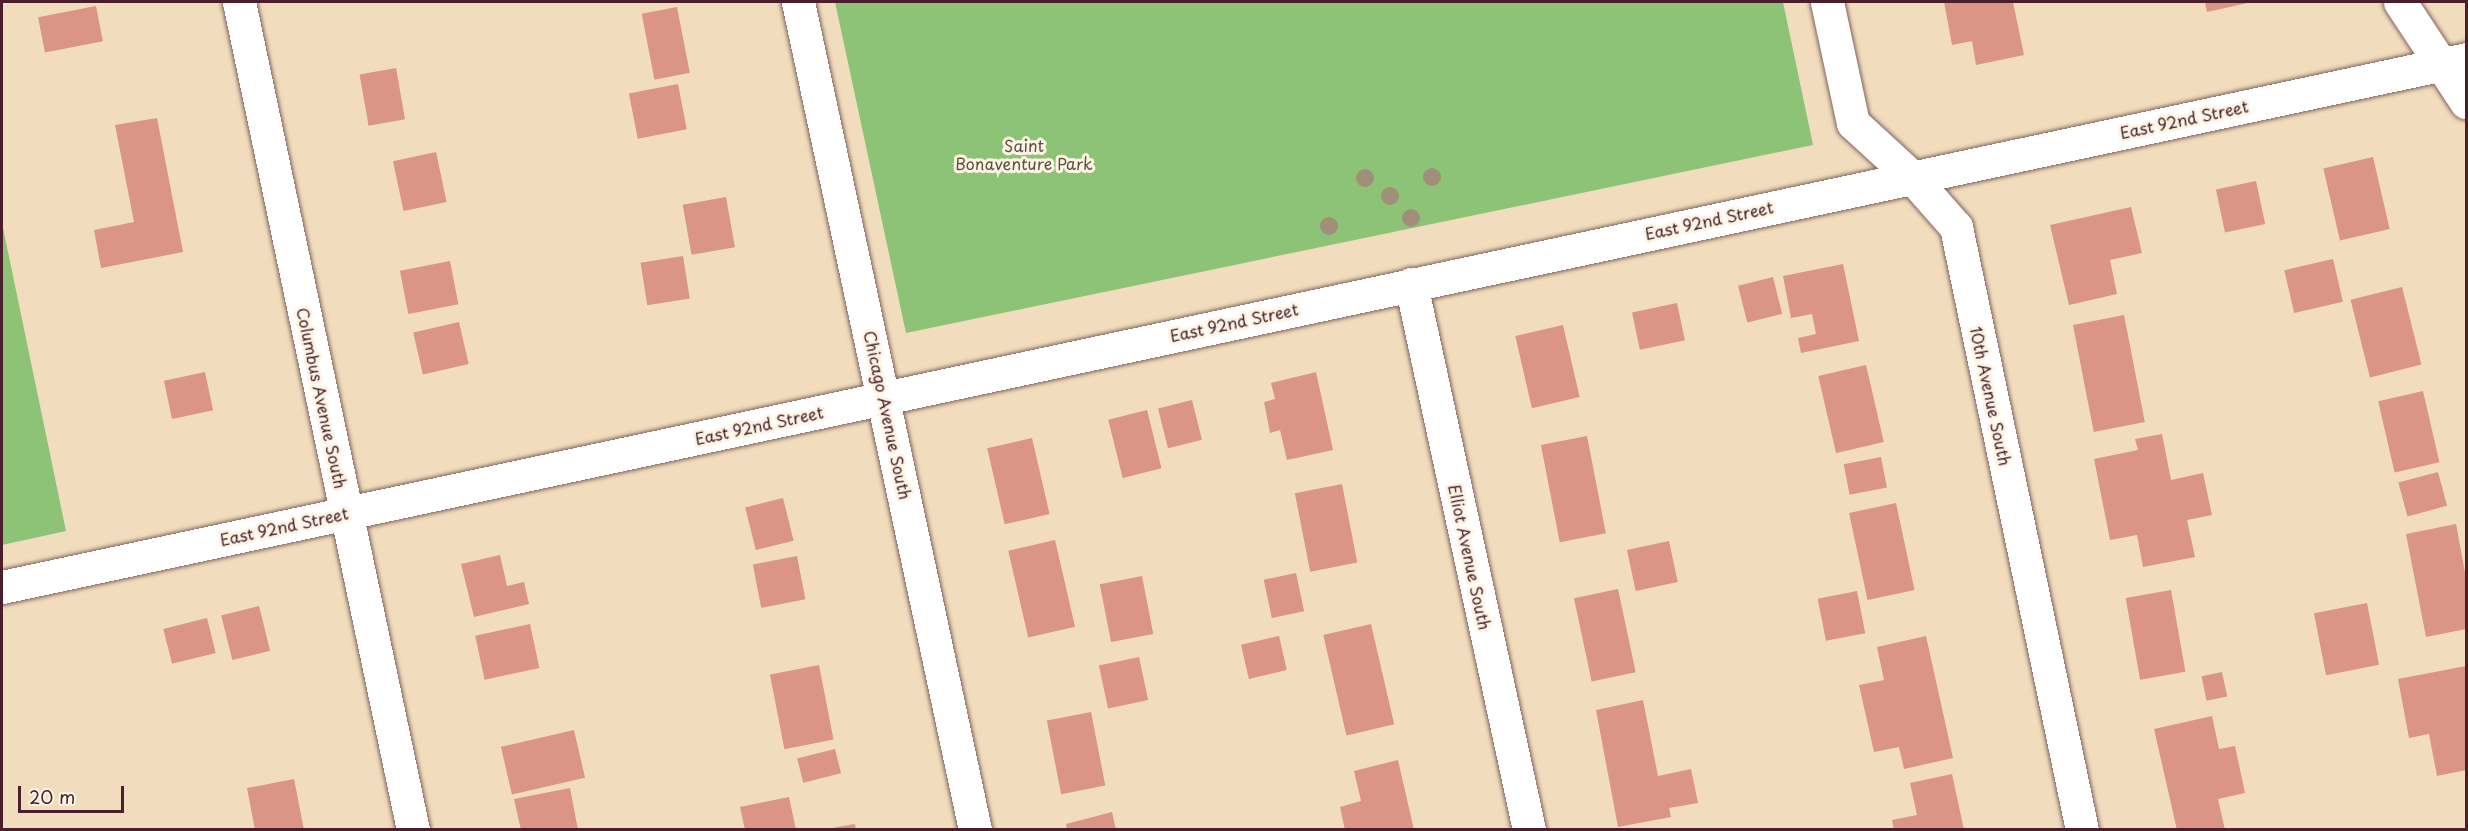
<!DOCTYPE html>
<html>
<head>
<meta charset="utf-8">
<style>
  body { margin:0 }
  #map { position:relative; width:2468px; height:831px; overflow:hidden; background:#f1ddbd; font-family:"Playpen Sans",sans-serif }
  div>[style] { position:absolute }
  .green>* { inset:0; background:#8dc376 }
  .building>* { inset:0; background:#da9585; transform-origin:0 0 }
  .roads { filter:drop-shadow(0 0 2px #84625e) drop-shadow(0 0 2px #84625e) }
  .street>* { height:33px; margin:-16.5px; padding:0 16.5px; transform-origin:16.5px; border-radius:16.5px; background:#fff }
  .trees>* { width:18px; height:18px; margin:-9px; border-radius:50%; background:#a08f79 }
  span { translate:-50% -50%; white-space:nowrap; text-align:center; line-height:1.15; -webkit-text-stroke:6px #fcf5e5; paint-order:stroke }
  .street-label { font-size:16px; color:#4a1f2b }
  .park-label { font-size:16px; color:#5e5042 }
  .frame { position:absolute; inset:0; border:3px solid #4a1f2b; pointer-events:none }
  .scale { position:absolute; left:18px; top:786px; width:106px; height:27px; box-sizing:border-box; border:3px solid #4a1f2b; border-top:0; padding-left:8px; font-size:18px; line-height:21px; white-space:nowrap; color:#4a1f2b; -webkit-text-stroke:4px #fcf5e5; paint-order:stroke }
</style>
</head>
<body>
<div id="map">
  <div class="green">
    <i style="clip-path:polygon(835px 2px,1783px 2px,1813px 145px,906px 333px)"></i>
    <i style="clip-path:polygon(2px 223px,66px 531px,2px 545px)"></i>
  </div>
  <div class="building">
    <i style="clip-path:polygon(1944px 2px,2013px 2px,2024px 55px,1976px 65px,1972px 41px,1952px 45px)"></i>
    <i style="clip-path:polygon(2205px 2px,2252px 2px,2207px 12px)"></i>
    <i style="left:96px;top:6px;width:36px;height:59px;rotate:79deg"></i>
    <i style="left:677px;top:7px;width:67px;height:36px;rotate:79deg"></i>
    <i style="left:396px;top:68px;width:52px;height:37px;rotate:80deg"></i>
    <i style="left:678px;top:84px;width:46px;height:50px;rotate:79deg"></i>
    <i style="clip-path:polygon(157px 118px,183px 252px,101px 268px,94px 230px,134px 222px,115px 125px)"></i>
    <i style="left:436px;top:152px;width:51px;height:44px;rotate:78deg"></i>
    <i style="left:2373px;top:157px;width:74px;height:51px;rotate:77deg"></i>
    <i style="left:2256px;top:181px;width:44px;height:41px;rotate:78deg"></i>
    <i style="left:726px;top:197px;width:51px;height:44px;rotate:80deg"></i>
    <i style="clip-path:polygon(2131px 207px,2142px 253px,2110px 260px,2117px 294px,2069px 305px,2050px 225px)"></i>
    <i style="left:683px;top:256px;width:43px;height:43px;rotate:81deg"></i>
    <i style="left:2333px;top:259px;width:44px;height:50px;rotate:77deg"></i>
    <i style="left:450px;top:261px;width:44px;height:51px;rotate:79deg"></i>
    <i style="clip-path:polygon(1843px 264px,1859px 341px,1801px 353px,1798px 338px,1816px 334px,1812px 314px,1791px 318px,1783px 276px)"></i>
    <i style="left:1773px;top:277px;width:38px;height:36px;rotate:76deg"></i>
    <i style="left:2402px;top:287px;width:80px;height:53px;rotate:76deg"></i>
    <i style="left:1677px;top:303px;width:38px;height:46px;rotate:78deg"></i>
    <i style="left:2124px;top:315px;width:109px;height:52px;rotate:79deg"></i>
    <i style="left:459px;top:322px;width:43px;height:47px;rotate:77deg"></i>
    <i style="left:1563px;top:325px;width:74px;height:49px;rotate:77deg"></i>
    <i style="left:1866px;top:365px;width:79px;height:49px;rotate:77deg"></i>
    <i style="left:205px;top:372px;width:39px;height:42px;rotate:78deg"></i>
    <i style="clip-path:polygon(1316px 372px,1333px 450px,1287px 460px,1280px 430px,1270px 433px,1264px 402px,1275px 399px,1271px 383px)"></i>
    <i style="left:2423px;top:391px;width:73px;height:46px;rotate:77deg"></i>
    <i style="left:1192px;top:400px;width:41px;height:35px;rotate:76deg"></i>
    <i style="left:1147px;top:410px;width:60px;height:40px;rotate:76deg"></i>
    <i style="clip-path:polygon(2162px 434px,2171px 480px,2203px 473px,2212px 515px,2187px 520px,2195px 557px,2143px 567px,2137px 535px,2110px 540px,2094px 459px,2138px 450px,2135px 439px)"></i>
    <i style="left:1587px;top:436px;width:99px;height:47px;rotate:79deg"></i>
    <i style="left:1032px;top:438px;width:78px;height:46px;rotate:77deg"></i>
    <i style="left:1881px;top:457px;width:31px;height:38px;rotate:79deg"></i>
    <i style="left:2438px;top:472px;width:35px;height:41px;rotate:75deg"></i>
    <i style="left:1342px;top:484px;width:80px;height:48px;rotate:79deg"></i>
    <i style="left:783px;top:498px;width:44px;height:39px;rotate:76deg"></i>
    <i style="left:1896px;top:503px;width:89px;height:48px;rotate:78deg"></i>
    <i style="clip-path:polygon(2456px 524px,2466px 578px,2466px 629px,2426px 637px,2406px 534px)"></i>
    <i style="left:1055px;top:540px;width:89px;height:48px;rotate:77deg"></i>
    <i style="left:1669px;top:541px;width:42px;height:43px;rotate:78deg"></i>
    <i style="clip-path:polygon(500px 555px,507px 586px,524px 582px,529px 604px,474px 617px,461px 564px)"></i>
    <i style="left:797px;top:556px;width:44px;height:45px;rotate:79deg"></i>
    <i style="left:1296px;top:573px;width:39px;height:33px;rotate:78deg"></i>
    <i style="left:1142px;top:576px;width:59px;height:43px;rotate:79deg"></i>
    <i style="left:1618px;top:589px;width:85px;height:45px;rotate:78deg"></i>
    <i style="left:2171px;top:590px;width:83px;height:46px;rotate:80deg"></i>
    <i style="left:1857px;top:591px;width:43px;height:40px;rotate:79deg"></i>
    <i style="left:2367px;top:603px;width:63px;height:54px;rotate:79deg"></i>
    <i style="left:259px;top:606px;width:46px;height:39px;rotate:76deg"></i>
    <i style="left:207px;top:618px;width:36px;height:45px;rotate:76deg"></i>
    <i style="left:530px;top:624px;width:45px;height:56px;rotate:78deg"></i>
    <i style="left:1371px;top:624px;width:103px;height:49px;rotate:77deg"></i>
    <i style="left:1279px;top:636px;width:35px;height:39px;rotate:77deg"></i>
    <i style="clip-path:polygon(1926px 636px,1953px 758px,1904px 769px,1899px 747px,1874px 752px,1859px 685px,1884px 680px,1877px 647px)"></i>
    <i style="left:1139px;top:657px;width:44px;height:41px;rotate:78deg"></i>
    <i style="left:819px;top:665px;width:76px;height:50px;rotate:79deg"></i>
    <i style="clip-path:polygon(2466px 666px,2466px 770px,2437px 776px,2429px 734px,2409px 738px,2398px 679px)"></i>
    <i style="left:2222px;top:672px;width:25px;height:21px;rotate:78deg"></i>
    <i style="clip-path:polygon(1643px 700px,1658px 776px,1691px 769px,1698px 803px,1669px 808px,1671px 817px,1618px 827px,1596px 710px)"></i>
    <i style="left:1091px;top:712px;width:75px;height:45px;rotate:79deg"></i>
    <i style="clip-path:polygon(2212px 716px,2219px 749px,2235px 746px,2245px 793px,2218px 799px,2225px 830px,2177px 830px,2154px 729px)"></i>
    <i style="left:574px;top:730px;width:49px;height:75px;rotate:77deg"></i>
    <i style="left:835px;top:749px;width:25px;height:39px;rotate:76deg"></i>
    <i style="clip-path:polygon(1398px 760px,1414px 830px,1345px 830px,1340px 807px,1361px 801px,1354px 771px)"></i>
    <i style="clip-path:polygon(1952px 774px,1964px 830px,1894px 830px,1892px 820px,1917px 815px,1910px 783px)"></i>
    <i style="clip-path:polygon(294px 779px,304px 830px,255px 830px,247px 788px)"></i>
    <i style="clip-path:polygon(570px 788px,578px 830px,521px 830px,514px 799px)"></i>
    <i style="clip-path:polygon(789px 797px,796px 830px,745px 830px,740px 807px)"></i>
    <i style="clip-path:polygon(1112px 812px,1116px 830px,1067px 830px,1066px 824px)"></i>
    <i style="clip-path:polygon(855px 824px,856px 830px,832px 830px,832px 828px)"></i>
  </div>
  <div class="roads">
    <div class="street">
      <i style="left:239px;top:2px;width:846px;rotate:78.13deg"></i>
      <i style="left:798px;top:2px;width:847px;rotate:77.93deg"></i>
      <i style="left:1827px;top:2px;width:124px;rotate:77.9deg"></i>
      <i style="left:1853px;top:123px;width:80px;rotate:42.5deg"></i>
      <i style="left:1912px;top:177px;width:67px;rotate:48.7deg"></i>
      <i style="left:1956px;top:227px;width:616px;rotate:78.2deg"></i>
      <i style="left:2400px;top:2px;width:120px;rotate:56.6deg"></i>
      <i style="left:1411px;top:284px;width:559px;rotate:77.8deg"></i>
      <i style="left:2px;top:587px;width:2520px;rotate:-12.09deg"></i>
    </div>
  </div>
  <div class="trees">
    <i style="left:1432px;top:177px"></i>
    <i style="left:1365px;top:178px"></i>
    <i style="left:1390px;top:196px"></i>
    <i style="left:1411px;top:218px"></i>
    <i style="left:1329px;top:226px"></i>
  </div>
  <div class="street-label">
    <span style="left:2184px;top:119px;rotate:-12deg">East 92nd Street</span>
    <span style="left:1709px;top:220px;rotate:-12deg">East 92nd Street</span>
    <span style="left:1234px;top:322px;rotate:-12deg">East 92nd Street</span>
    <span style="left:1991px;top:396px;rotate:78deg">10th Avenue South</span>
    <span style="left:322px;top:398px;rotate:78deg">Columbus Avenue South</span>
    <span style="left:888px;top:415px;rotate:78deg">Chicago Avenue South</span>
    <span style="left:759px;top:425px;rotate:-12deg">East 92nd Street</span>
    <span style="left:284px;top:526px;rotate:-12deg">East 92nd Street</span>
    <span style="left:1470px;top:557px;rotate:78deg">Elliot Avenue South</span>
  </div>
  <div class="park-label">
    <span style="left:1024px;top:154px">Saint<br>Bonaventure Park</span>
  </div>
  <div class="frame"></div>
  <div class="scale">20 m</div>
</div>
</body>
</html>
